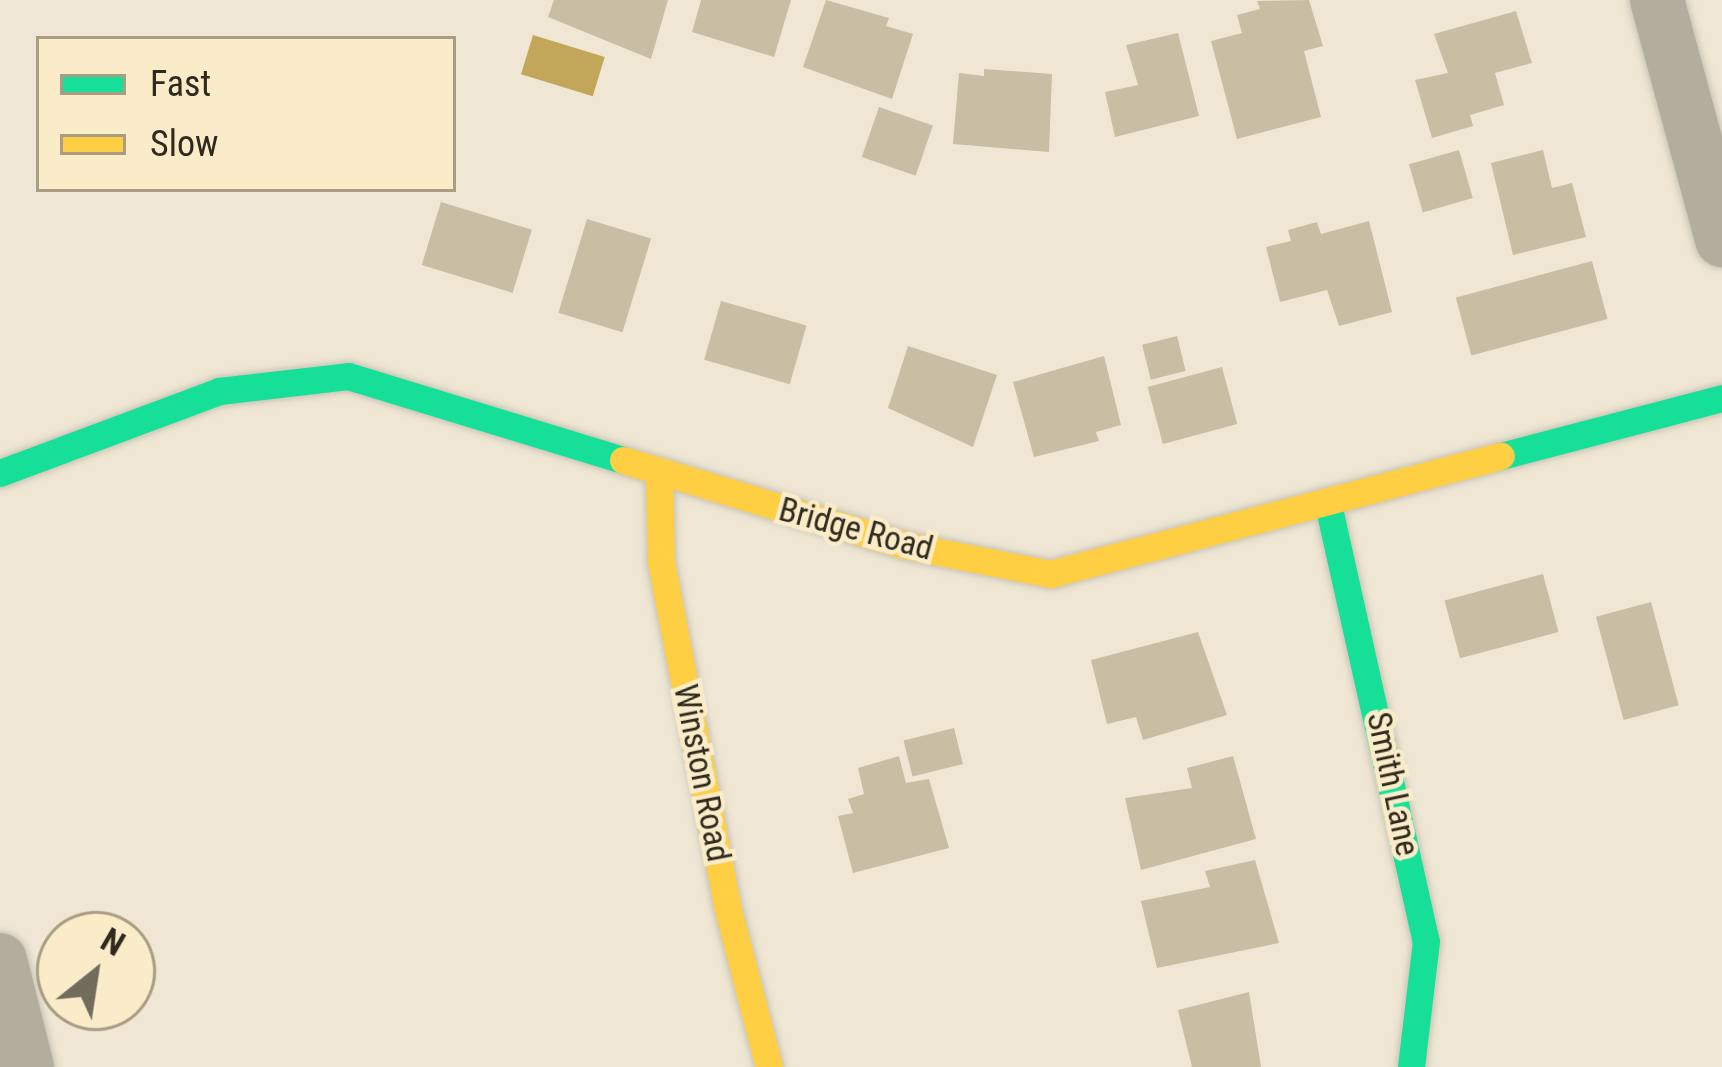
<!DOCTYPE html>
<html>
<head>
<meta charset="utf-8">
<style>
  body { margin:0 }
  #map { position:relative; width:1722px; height:1067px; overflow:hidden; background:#efe7d4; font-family:"Roboto Condensed",sans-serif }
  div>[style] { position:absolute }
  .water>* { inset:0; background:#c2a75a; transform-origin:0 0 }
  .building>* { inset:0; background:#c8bea3; transform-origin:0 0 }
  .roads { filter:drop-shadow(0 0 3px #cac4b6) drop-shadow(0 0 3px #cac4b6) }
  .street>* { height:54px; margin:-27px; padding:0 27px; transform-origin:27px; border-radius:27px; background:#b3ad9e }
  .fast>* { height:27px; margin:-13.5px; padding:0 13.5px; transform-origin:13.5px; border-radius:13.5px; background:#16e098 }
  .slow>* { height:27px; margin:-13.5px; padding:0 13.5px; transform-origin:13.5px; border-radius:13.5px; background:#ffcf43 }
  span { translate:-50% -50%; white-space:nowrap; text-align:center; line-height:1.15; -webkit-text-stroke:9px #faecc9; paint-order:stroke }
  .street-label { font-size:33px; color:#2f2a1d }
  .legend { position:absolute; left:36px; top:36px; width:420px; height:156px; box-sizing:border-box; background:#faecc9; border:3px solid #a99e84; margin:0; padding:15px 21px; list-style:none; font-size:36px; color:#2f2a1d }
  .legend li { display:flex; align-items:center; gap:24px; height:60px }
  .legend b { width:60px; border:3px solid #a99e84 }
  .north { position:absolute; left:36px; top:911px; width:120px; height:120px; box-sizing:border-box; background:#faecc9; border:3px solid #a99e84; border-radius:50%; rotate:30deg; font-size:33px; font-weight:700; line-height:48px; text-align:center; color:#2f2a1d }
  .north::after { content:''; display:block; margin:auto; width:42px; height:54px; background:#726c5d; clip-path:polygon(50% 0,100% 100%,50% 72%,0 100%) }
</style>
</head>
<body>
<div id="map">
  <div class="water">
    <i style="left:533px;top:35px;width:75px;height:41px;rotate:17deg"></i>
  </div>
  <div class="building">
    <i style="clip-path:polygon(554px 0,668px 0,651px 59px,548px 17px)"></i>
    <i style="clip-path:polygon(701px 0,791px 0,774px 57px,692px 32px)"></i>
    <i style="clip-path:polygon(826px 0,889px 18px,886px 26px,913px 34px,892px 99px,803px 67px)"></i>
    <i style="clip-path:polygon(1309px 0,1323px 46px,1304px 51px,1321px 117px,1237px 139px,1211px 41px,1242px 33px,1237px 15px,1260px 9px,1257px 1px)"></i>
    <i style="clip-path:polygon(1516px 11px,1532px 63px,1495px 73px,1504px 105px,1470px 115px,1473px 126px,1432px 138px,1415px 80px,1448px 73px,1434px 34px)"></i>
    <i style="clip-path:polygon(1178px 33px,1199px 116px,1115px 137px,1105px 92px,1138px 85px,1126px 45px)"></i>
    <i style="clip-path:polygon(984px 69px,1052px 74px,1049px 152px,953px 144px,959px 73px,984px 76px)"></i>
    <i style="left:879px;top:107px;width:57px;height:53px;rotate:19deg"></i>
    <i style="left:1459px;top:150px;width:50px;height:52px;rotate:74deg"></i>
    <i style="clip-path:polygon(1543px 150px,1552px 188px,1572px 183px,1586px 237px,1513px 255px,1491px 163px)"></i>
    <i style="left:441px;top:202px;width:95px;height:66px;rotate:17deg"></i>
    <i style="left:587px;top:219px;width:67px;height:98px;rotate:17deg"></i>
    <i style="clip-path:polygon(1369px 221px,1392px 312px,1339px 326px,1327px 290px,1280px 302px,1266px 247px,1291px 241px,1288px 230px,1317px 222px,1321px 234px)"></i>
    <i style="left:1592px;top:261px;width:60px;height:141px;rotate:75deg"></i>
    <i style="left:721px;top:301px;width:89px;height:61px;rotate:16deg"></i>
    <i style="left:1177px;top:336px;width:36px;height:36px;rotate:76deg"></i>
    <i style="clip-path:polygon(908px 346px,997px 375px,973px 447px,888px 408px)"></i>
    <i style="clip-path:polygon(1104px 356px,1121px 425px,1096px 432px,1099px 441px,1034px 457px,1013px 382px)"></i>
    <i style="left:1222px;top:367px;width:59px;height:77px;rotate:75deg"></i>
    <i style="left:1543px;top:574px;width:60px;height:102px;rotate:75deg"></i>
    <i style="left:1651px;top:602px;width:107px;height:57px;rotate:75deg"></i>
    <i style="clip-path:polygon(1198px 632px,1227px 715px,1143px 740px,1136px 717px,1107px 724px,1091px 660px)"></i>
    <i style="left:954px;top:728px;width:37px;height:52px;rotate:76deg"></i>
    <i style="clip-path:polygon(899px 756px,906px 783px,929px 779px,949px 848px,853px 873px,838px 816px,853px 813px,848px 799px,864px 794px,858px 768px)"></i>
    <i style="clip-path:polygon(1233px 756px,1256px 839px,1141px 870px,1125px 798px,1192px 788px,1187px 768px)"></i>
    <i style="clip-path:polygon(1255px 860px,1279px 943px,1157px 968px,1141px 901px,1210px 887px,1205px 871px)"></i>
    <i style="clip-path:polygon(1249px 992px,1261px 1067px,1192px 1067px,1178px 1010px)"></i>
  </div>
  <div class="roads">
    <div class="street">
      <i style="left:1657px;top:0;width:249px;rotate:74.8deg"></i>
      <i style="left:0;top:960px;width:110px;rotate:75.8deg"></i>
    </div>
    <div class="fast">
      <i style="left:1501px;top:456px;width:228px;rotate:-14.7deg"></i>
      <i style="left:0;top:473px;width:234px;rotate:-20.5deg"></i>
      <i style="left:219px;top:391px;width:130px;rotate:-6.6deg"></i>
      <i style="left:348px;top:376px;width:288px;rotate:17deg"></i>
      <i style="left:1328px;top:504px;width:448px;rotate:77.4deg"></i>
      <i style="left:1426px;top:941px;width:127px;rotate:96.8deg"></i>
    </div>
    <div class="slow">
      <i style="left:623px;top:460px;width:294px;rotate:16.8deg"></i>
      <i style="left:904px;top:545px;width:149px;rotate:11.2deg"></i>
      <i style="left:1050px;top:574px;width:466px;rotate:-14.7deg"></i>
      <i style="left:659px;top:475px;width:87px;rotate:88.7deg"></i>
      <i style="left:661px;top:562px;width:350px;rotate:79.1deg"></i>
      <i style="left:727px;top:906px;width:166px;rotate:75.4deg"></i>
    </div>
  </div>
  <div class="street-label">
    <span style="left:856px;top:529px;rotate:15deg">Bridge Road</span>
    <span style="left:702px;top:773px;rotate:79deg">Winston Road</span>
    <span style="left:1393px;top:784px;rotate:78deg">Smith Lane</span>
  </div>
  <ul class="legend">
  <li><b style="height:15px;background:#16e098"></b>Fast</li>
  <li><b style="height:15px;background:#ffcf43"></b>Slow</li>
  </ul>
  <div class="north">N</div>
</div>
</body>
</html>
